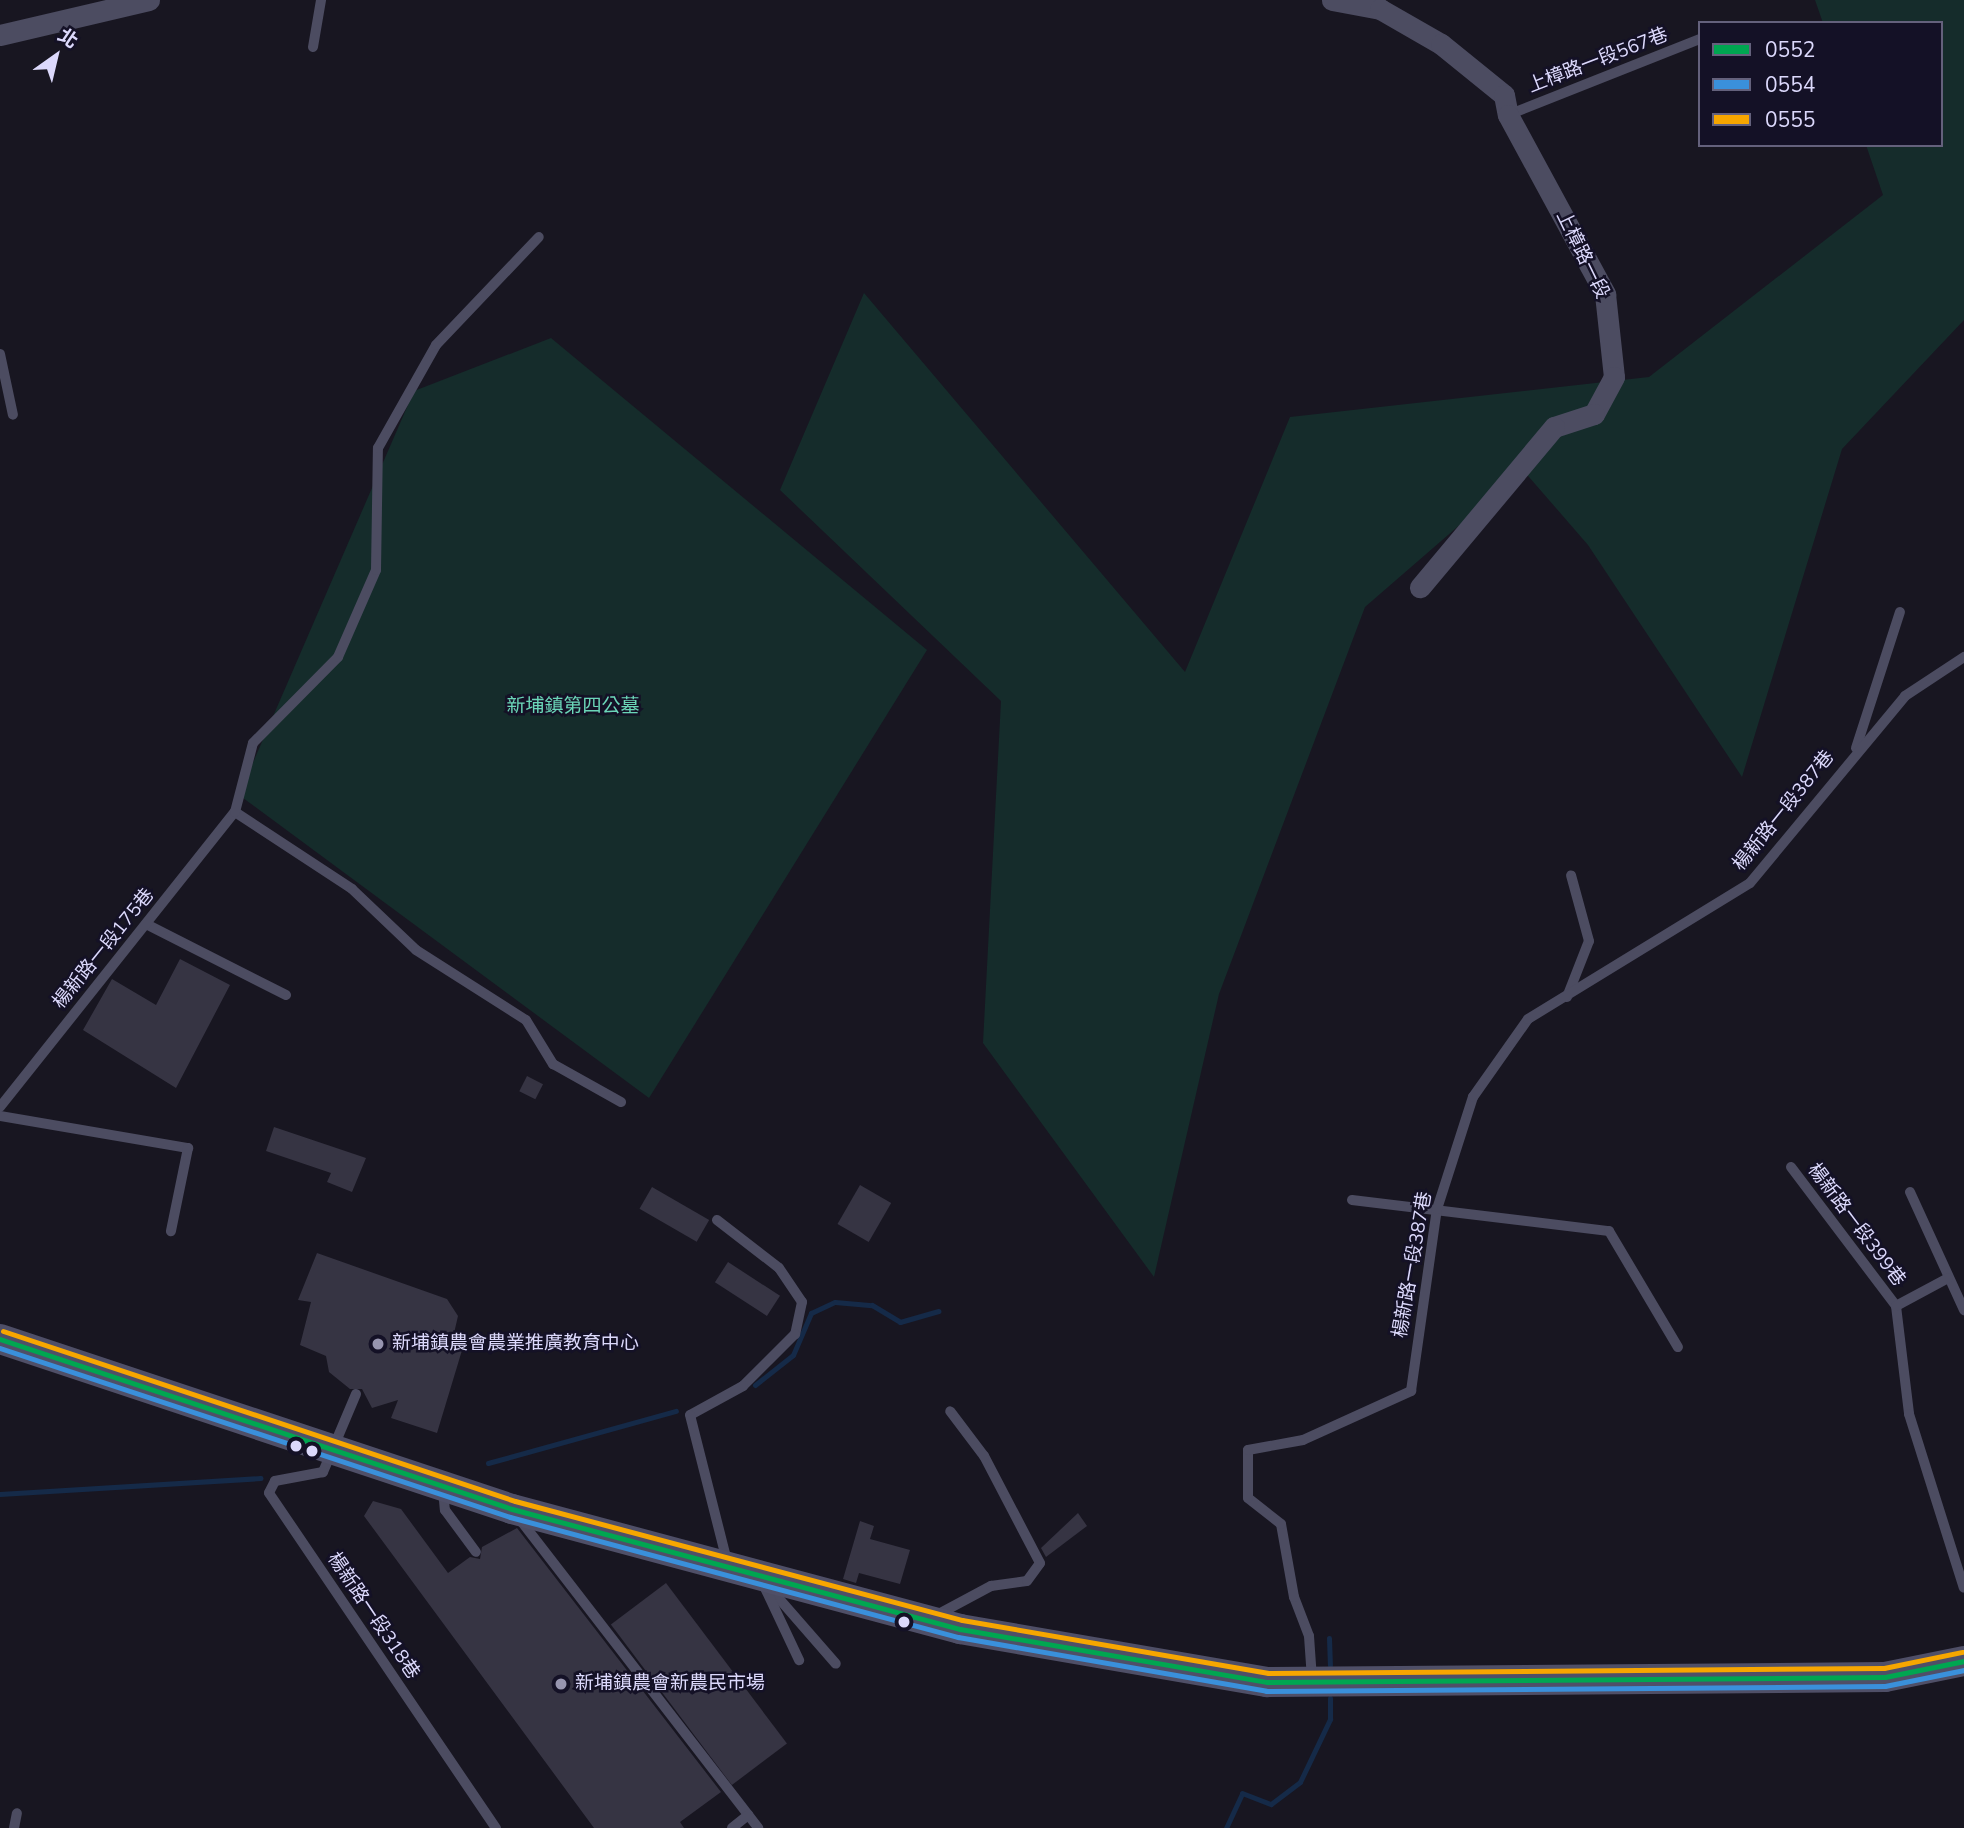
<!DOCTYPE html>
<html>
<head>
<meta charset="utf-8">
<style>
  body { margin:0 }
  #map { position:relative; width:1964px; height:1828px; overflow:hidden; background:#181621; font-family:"Nunito Sans","Noto Sans TC",sans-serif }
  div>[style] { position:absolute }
  .green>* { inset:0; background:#152c2b }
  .stream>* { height:5px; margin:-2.5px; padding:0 2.5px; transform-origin:2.5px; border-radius:2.5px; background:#152a48 }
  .building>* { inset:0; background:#363443; transform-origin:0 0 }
  .service>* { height:10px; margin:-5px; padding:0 5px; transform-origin:5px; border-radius:5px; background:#4c4c61 }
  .minor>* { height:21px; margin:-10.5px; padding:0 10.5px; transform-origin:10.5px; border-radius:10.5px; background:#4c4c61 }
  .secondary>* { height:30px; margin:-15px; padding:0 15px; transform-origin:15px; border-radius:15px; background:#4f4f67 }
  .bus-1>* { height:5px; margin:-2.5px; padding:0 2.5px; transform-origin:2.5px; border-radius:2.5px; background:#00a651 }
  .bus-2>* { height:5px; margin:-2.5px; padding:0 2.5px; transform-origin:2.5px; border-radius:2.5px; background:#3a90db }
  .bus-3>* { height:5px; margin:-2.5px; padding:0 2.5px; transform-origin:2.5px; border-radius:2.5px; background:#f7a600 }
  .dots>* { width:19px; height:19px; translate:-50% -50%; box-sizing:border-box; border:4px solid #141126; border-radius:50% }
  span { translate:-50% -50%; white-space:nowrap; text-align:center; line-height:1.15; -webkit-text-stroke:5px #141126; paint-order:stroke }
  .street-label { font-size:19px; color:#dcd9fc }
  .park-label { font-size:19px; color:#6bd6b8 }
  .poi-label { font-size:19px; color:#dcd9fc }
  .left { translate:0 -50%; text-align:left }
  .legend { position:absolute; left:1698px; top:21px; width:245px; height:126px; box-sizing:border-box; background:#141126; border:2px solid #64617c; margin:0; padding:9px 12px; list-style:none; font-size:21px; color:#dcd9fc }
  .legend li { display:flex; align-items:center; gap:14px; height:35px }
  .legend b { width:35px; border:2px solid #64617c }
  .north { position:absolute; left:21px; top:21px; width:70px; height:70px; -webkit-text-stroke:5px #141126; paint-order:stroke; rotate:34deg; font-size:19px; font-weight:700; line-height:28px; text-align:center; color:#dcd9fc }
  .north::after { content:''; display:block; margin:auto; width:24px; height:32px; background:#dcd9fc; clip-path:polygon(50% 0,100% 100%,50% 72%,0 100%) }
</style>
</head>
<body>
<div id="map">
  <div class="green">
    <i style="clip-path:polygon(1815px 0,1964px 0,1964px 320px,1842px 449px,1742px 777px,1588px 545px,1523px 470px,1365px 607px,1219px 994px,1154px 1277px,983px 1043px,1001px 701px,780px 490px,864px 293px,1185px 672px,1290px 417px,1649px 377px,1883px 195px,1866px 145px,1941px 145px,1941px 23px,1823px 23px)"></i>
    <i style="clip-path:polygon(551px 338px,927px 650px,649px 1098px,239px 795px,414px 391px)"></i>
  </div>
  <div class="stream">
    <i style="left:755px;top:1385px;width:48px;rotate:-38.3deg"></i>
    <i style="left:793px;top:1355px;width:46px;rotate:-66.8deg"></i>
    <i style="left:811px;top:1313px;width:26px;rotate:-25deg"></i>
    <i style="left:835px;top:1302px;width:37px;rotate:5deg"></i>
    <i style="left:872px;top:1305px;width:33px;rotate:31deg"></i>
    <i style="left:900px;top:1322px;width:40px;rotate:-16deg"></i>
    <i style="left:488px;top:1463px;width:195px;rotate:-15.5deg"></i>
    <i style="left:0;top:1494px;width:261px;rotate:-3.5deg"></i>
    <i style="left:1329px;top:1638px;width:27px;rotate:88deg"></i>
    <i style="left:1226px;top:1828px;width:38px;rotate:-65deg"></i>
    <i style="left:1242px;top:1793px;width:31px;rotate:21deg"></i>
    <i style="left:1271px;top:1804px;width:36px;rotate:-37deg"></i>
    <i style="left:1300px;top:1782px;width:70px;rotate:-64.5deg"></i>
    <i style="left:1330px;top:1719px;width:21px;rotate:-90deg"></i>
  </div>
  <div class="building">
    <i style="clip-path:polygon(180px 959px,230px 985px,176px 1088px,83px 1030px,112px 979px,156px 1005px)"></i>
    <i style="left:527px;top:1076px;width:18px;height:17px;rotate:27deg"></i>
    <i style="clip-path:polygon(274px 1127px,366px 1158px,352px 1192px,327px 1182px,331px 1173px,266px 1151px)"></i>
    <i style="left:860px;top:1185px;width:36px;height:45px;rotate:30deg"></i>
    <i style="left:652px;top:1187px;width:66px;height:25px;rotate:30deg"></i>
    <i style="clip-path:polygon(317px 1253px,447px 1299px,458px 1316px,452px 1342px,463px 1347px,437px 1433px,391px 1418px,398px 1400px,372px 1408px,362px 1389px,350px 1389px,329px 1372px,326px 1356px,300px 1345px,311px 1302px,298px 1300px)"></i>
    <i style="left:728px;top:1262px;width:62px;height:24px;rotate:33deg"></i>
    <i style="clip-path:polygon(373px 1501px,401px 1509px,448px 1573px,470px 1557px,480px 1559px,482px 1547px,517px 1528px,721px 1792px,680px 1822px,684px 1828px,594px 1828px,364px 1516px)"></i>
    <i style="clip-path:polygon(1078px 1513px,1087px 1526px,1046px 1557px,1041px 1548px)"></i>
    <i style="clip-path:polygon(860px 1521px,874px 1526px,870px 1539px,910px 1550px,900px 1584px,859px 1573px,856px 1583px,843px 1579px)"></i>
    <i style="left:666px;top:1583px;width:201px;height:69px;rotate:53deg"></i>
  </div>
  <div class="service">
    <i style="left:313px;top:47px;width:48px;rotate:-80.3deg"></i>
    <i style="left:1508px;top:115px;width:206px;rotate:-21.6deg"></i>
    <i style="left:0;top:354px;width:62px;rotate:78deg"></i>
    <i style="left:1856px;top:748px;width:143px;rotate:-72.1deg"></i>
    <i style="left:235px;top:812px;width:140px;rotate:33.3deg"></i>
    <i style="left:352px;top:889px;width:88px;rotate:43.6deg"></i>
    <i style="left:416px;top:950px;width:130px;rotate:32.5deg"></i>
    <i style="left:526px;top:1020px;width:52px;rotate:58.5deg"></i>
    <i style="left:553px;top:1064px;width:78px;rotate:29.2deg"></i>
    <i style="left:146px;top:924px;width:157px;rotate:26.9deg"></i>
    <i style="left:1567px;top:997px;width:60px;rotate:-68.6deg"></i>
    <i style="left:1589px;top:941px;width:68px;rotate:-105.3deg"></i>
    <i style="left:0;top:1107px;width:377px;rotate:-51.5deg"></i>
    <i style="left:235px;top:812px;width:71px;rotate:-75.4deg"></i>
    <i style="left:253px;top:743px;width:121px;rotate:-45.3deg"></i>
    <i style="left:338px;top:657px;width:95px;rotate:-66.4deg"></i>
    <i style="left:376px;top:570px;width:122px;rotate:-89.1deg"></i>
    <i style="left:378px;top:448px;width:118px;rotate:-60.6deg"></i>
    <i style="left:436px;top:345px;width:149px;rotate:-46.4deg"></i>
    <i style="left:0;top:1116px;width:191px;rotate:9.7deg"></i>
    <i style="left:188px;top:1148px;width:85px;rotate:101.6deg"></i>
    <i style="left:1791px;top:1167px;width:174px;rotate:52.9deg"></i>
    <i style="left:1896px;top:1306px;width:109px;rotate:83.1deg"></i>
    <i style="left:1909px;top:1414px;width:182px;rotate:72.5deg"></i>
    <i style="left:1910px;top:1192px;width:130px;rotate:65.4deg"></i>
    <i style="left:1352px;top:1200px;width:259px;rotate:6.9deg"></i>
    <i style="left:1609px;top:1231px;width:135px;rotate:59.3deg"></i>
    <i style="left:717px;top:1220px;width:78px;rotate:37.7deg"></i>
    <i style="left:779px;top:1268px;width:41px;rotate:55.9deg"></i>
    <i style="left:802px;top:1302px;width:33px;rotate:102deg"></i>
    <i style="left:795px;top:1334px;width:74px;rotate:135deg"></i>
    <i style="left:743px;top:1386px;width:60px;rotate:151.3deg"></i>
    <i style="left:690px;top:1415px;width:151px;rotate:75.8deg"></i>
    <i style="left:1896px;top:1306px;width:59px;rotate:-28.3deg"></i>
    <i style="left:356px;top:1394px;width:85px;rotate:112.9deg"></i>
    <i style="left:323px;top:1472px;width:49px;rotate:169.4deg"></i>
    <i style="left:275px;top:1481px;width:13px;rotate:117deg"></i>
    <i style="left:269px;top:1493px;width:405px;rotate:55.9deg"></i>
    <i style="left:443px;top:1489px;width:21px;rotate:85deg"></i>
    <i style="left:445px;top:1510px;width:52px;rotate:53.6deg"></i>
    <i style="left:518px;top:1517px;width:393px;rotate:52.3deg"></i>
    <i style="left:768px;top:1586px;width:103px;rotate:48.9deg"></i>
    <i style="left:765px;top:1588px;width:80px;rotate:64.7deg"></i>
    <i style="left:935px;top:1616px;width:64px;rotate:-28.2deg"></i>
    <i style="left:991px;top:1586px;width:36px;rotate:-8deg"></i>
    <i style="left:1027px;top:1581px;width:22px;rotate:-54deg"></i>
    <i style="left:1040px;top:1563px;width:121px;rotate:-117.6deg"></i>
    <i style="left:984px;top:1456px;width:56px;rotate:-127.1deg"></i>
    <i style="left:1312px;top:1679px;width:43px;rotate:-94deg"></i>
    <i style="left:1309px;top:1636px;width:42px;rotate:-111deg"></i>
    <i style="left:1294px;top:1597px;width:74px;rotate:-100.1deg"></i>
    <i style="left:1281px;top:1524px;width:42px;rotate:-141.8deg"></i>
    <i style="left:1248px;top:1498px;width:48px;rotate:-90deg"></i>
    <i style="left:1248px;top:1450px;width:56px;rotate:-10.3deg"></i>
    <i style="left:1303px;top:1440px;width:119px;rotate:-24.4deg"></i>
    <i style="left:1411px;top:1391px;width:184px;rotate:-81.9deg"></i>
    <i style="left:1437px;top:1209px;width:118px;rotate:-72.2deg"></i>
    <i style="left:1473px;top:1097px;width:95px;rotate:-54.8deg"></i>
    <i style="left:1528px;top:1019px;width:260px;rotate:-31.5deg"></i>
    <i style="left:1750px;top:883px;width:243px;rotate:-50.3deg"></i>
    <i style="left:1905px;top:696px;width:71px;rotate:-33.5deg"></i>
    <i style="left:14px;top:1828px;width:15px;rotate:-79deg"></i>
    <i style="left:732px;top:1828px;width:21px;rotate:-39deg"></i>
  </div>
  <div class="minor">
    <i style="left:1332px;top:0;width:49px;rotate:10.6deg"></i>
    <i style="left:1380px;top:9px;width:70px;rotate:29.8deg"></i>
    <i style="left:1441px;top:44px;width:81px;rotate:39deg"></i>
    <i style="left:1504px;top:95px;width:20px;rotate:79deg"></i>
    <i style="left:1508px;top:115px;width:204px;rotate:61.5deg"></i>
    <i style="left:1605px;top:294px;width:83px;rotate:83.8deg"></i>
    <i style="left:1614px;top:377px;width:42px;rotate:118.4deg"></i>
    <i style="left:1594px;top:414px;width:42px;rotate:162deg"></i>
    <i style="left:1554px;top:427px;width:209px;rotate:129.9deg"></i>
    <i style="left:0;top:35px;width:153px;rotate:-13.2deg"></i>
  </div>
  <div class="secondary">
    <i style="left:0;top:1339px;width:539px;rotate:18.37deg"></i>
    <i style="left:512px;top:1509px;width:464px;rotate:15deg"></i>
    <i style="left:960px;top:1629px;width:312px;rotate:9.8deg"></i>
    <i style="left:1267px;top:1682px;width:618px;rotate:-0.46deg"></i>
    <i style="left:1885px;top:1677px;width:81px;rotate:-11.4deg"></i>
  </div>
  <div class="bus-1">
    <i style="left:0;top:1339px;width:539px;rotate:18.37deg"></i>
    <i style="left:512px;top:1509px;width:464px;rotate:15deg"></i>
    <i style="left:960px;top:1629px;width:312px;rotate:9.8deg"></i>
    <i style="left:1267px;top:1682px;width:618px;rotate:-0.46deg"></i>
    <i style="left:1885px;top:1677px;width:81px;rotate:-11.4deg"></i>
  </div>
  <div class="bus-2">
    <i style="left:0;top:1348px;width:537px;rotate:18.33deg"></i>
    <i style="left:510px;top:1517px;width:464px;rotate:15deg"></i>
    <i style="left:958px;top:1637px;width:313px;rotate:9.9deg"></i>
    <i style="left:1266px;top:1691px;width:619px;rotate:-0.46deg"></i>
    <i style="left:1885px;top:1686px;width:81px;rotate:-11.4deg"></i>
  </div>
  <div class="bus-3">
    <i style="left:3px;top:1331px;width:539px;rotate:18.37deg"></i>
    <i style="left:515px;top:1501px;width:463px;rotate:14.9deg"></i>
    <i style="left:962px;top:1620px;width:311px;rotate:9.8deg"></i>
    <i style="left:1268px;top:1673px;width:616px;rotate:-0.47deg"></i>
    <i style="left:1884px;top:1668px;width:80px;rotate:-11.6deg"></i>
  </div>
  <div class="dots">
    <i style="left:378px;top:1344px;background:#9795af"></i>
    <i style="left:296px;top:1446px;background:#dcd9fc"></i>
    <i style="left:312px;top:1451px;background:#dcd9fc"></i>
    <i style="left:904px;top:1622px;background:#dcd9fc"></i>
    <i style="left:561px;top:1684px;background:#9795af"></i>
  </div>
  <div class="street-label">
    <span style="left:1598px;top:61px;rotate:-21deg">上樟路一段567巷</span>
    <span style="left:1582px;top:255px;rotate:64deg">上樟路一段</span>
    <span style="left:1784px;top:811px;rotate:-51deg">楊新路一段387巷</span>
    <span style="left:104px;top:949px;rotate:-51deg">楊新路一段175巷</span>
    <span style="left:1856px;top:1225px;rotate:53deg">楊新路一段399巷</span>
    <span style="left:1413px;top:1265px;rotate:-80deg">楊新路一段387巷</span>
    <span style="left:373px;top:1616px;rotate:56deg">楊新路一段318巷</span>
  </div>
  <div class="park-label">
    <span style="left:573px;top:707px">新埔鎮第四公墓</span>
  </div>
  <div class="poi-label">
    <span class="left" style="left:392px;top:1344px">新埔鎮農會農業推廣教育中心</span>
    <span class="left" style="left:575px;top:1684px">新埔鎮農會新農民市場</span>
  </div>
  <ul class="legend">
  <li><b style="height:9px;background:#00a651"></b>0552</li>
  <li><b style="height:9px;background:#3a90db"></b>0554</li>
  <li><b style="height:9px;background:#f7a600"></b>0555</li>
  </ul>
  <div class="north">北</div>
</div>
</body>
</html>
